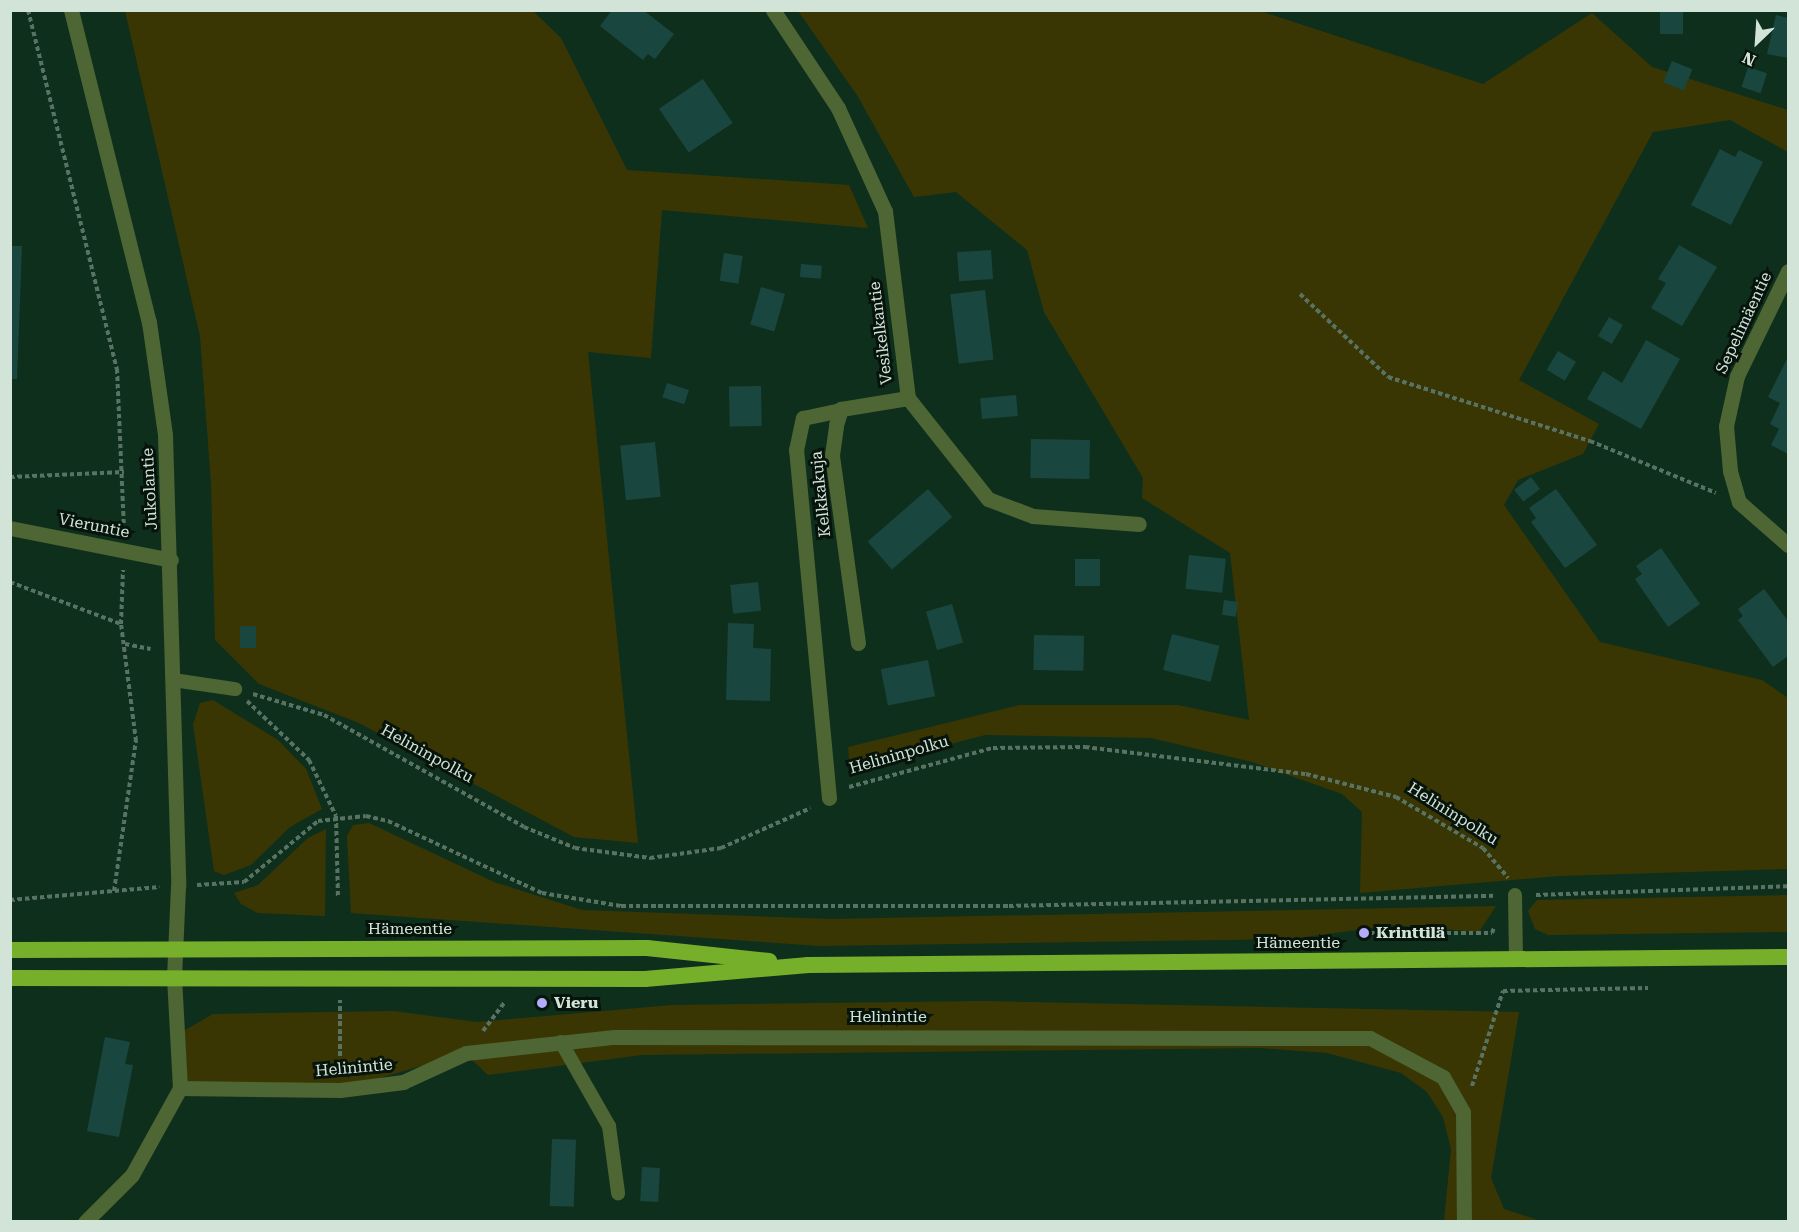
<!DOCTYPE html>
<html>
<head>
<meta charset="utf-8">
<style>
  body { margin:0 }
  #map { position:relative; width:1799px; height:1232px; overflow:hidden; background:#0f2f1d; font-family:"Roboto Serif",serif }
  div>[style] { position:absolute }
  .green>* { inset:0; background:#3a3604 }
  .building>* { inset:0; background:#1a4640; transform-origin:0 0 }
  .path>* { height:4px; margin-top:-2px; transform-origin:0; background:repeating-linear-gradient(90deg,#587263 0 4.5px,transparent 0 7.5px) }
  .service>* { height:14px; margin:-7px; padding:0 7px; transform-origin:7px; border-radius:7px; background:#4d6633 }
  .minor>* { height:15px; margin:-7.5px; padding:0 7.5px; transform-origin:7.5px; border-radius:7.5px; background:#4d6633 }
  .tertiary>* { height:15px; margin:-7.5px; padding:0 7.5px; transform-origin:7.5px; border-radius:7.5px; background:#4d6633 }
  .trunk>* { height:16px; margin:-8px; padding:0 8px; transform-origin:8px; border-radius:8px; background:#76b02a }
  .dots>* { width:16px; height:16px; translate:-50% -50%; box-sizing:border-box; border:3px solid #07140c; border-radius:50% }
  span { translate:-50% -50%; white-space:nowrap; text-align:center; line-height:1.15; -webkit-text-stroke:6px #07140c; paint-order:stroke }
  .street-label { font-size:16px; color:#d2e3d8 }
  .poi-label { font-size:16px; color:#d2e3d8; font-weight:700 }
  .left { translate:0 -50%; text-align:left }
  .frame { position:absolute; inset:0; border:12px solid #d2e3d8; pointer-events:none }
  .north { position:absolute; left:1727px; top:12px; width:60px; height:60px; -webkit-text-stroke:4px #07140c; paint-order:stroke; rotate:205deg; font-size:16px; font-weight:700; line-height:24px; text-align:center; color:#d2e3d8 }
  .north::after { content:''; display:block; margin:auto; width:21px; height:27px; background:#d2e3d8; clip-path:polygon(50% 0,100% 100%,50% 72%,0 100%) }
</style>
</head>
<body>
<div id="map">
  <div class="green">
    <i style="clip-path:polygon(125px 11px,533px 11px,561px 38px,627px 170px,849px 185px,868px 228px,662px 210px,651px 358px,588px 352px,638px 843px,574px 837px,359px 723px,259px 684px,215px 640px,211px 483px,200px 336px)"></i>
    <i style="clip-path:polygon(798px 11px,1260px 11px,1483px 84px,1592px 13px,1652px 67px,1788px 110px,1788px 152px,1730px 120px,1653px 132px,1519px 380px,1599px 424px,1583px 454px,1518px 480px,1504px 505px,1600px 642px,1762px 680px,1788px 698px,1788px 869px,1558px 876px,1360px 893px,1362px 812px,1342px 794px,1252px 762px,1151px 738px,985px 735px,850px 770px,848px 747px,1020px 705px,1178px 705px,1249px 720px,1230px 553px,1142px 498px,1143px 478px,1044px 312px,1027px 250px,956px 192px,914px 197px,857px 95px)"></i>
    <i style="clip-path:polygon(213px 700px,278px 740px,306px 769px,322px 809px,290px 827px,251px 865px,224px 875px,214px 871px,193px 724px,200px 703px)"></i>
    <i style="clip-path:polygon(369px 823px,494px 882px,582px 910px,831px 919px,1496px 906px,1479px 932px,1394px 925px,1290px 939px,820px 946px,351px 913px,347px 836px,353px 825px)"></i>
    <i style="clip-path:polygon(326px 829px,325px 916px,258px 913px,241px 904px,234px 893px,258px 885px,308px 838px)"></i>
    <i style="clip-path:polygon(1788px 895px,1788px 932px,1548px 935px,1535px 929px,1528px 911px,1537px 900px)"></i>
    <i style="clip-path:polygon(984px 1001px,1519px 1012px,1491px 1178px,1504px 1209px,1541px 1221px,1444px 1221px,1451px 1149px,1443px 1117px,1427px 1092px,1401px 1073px,1327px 1053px,1260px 1048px,642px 1055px,488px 1075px,465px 1053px,339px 1090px,180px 1088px,180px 1033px,213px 1014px,393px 1011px,477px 1022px,672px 1005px)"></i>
  </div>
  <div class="building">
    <i style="clip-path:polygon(612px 10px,643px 10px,674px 34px,655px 59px,648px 54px,643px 60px,600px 26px)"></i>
    <i style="left:1660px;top:10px;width:23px;height:24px"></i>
    <i style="clip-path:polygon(1776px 15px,1788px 18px,1788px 58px,1767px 54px)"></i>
    <i style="left:1672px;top:61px;width:22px;height:23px;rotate:22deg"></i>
    <i style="left:1748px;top:67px;width:20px;height:21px;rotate:18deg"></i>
    <i style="left:703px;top:79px;width:53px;height:53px;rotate:56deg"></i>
    <i style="clip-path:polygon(1720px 149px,1735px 157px,1739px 150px,1763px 162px,1731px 225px,1691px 205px)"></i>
    <i style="clip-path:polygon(1679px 245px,1717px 267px,1682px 326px,1651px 308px,1666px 283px,1658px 279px)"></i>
    <i style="clip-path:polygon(10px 246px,22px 246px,17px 379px,10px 379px)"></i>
    <i style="left:991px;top:250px;width:29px;height:34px;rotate:86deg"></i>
    <i style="left:724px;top:253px;width:19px;height:28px;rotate:9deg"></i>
    <i style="left:801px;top:264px;width:21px;height:13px;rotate:5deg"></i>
    <i style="left:761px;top:287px;width:25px;height:39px;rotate:16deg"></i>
    <i style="left:985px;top:290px;width:70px;height:35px;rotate:83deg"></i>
    <i style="left:1609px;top:317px;width:16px;height:22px;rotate:30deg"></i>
    <i style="clip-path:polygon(1646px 340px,1680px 359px,1641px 429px,1587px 399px,1603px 371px,1622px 383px)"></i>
    <i style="left:1558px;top:351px;width:21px;height:22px;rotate:31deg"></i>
    <i style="clip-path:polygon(1788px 357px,1788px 454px,1771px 445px,1779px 429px,1770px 424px,1780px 403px,1768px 397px)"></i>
    <i style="left:667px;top:383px;width:23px;height:15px;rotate:18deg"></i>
    <i style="left:761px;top:386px;width:40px;height:32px;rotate:89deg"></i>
    <i style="left:1016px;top:395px;width:21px;height:36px;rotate:85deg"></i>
    <i style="left:1031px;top:439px;width:59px;height:39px;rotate:1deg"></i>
    <i style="left:655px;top:442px;width:55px;height:35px;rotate:84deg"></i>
    <i style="left:1531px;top:477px;width:15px;height:21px;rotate:53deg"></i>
    <i style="left:928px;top:489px;width:37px;height:80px;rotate:49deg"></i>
    <i style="clip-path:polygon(1556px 489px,1597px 545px,1565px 568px,1531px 522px,1536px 518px,1529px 508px)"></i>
    <i style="clip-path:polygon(1661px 548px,1700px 604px,1668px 627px,1635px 579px,1642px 574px,1636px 566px)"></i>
    <i style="left:1189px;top:555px;width:37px;height:34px;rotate:6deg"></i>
    <i style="left:1075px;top:559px;width:25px;height:27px"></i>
    <i style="left:758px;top:582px;width:29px;height:28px;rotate:84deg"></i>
    <i style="clip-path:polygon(1764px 589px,1788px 621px,1788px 656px,1773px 667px,1738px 620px,1743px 616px,1738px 609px)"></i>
    <i style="left:1224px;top:600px;width:14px;height:15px;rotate:8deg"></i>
    <i style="left:952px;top:604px;width:40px;height:27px;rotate:74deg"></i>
    <i style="clip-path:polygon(728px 623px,754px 624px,753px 648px,771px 649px,770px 701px,726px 700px)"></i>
    <i style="left:240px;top:626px;width:16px;height:22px"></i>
    <i style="left:1172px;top:634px;width:49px;height:37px;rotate:14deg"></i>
    <i style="left:1034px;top:635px;width:50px;height:35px;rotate:1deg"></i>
    <i style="left:928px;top:660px;width:37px;height:48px;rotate:79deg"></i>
    <i style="clip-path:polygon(105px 1037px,130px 1042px,125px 1064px,133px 1065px,119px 1137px,87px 1131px)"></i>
    <i style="left:552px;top:1139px;width:24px;height:67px;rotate:2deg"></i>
    <i style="left:642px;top:1167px;width:18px;height:34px;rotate:3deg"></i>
  </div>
  <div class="path">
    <i style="left:28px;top:10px;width:370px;rotate:76.1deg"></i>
    <i style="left:117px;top:369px;width:161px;rotate:87.5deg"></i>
    <i style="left:1300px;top:294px;width:121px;rotate:43.3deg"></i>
    <i style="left:1388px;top:377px;width:212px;rotate:17.6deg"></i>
    <i style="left:1590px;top:441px;width:136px;rotate:22.4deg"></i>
    <i style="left:10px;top:477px;width:114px;rotate:-2.5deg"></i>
    <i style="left:10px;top:582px;width:119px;rotate:20.7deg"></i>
    <i style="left:125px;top:644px;width:26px;rotate:11deg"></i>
    <i style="left:253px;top:694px;width:74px;rotate:16.5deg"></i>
    <i style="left:324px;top:715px;width:229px;rotate:29.2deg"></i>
    <i style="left:524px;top:827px;width:55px;rotate:22.4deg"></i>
    <i style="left:575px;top:848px;width:76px;rotate:7.6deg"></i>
    <i style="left:650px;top:858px;width:72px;rotate:-8deg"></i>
    <i style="left:721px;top:848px;width:98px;rotate:-24deg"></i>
    <i style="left:247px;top:701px;width:86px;rotate:43.6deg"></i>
    <i style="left:309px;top:760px;width:62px;rotate:64.3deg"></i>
    <i style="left:336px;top:816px;width:80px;rotate:88.6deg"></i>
    <i style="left:849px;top:787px;width:149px;rotate:-15.2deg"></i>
    <i style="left:993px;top:748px;width:92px;rotate:-0.6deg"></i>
    <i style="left:1085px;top:747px;width:223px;rotate:7deg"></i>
    <i style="left:1306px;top:774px;width:93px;rotate:14.3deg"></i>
    <i style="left:1396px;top:797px;width:101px;rotate:30.4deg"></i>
    <i style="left:1483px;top:848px;width:39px;rotate:50deg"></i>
    <i style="left:197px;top:885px;width:47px;rotate:-3.7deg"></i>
    <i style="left:244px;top:882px;width:96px;rotate:-39.5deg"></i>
    <i style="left:318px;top:821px;width:48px;rotate:-5.9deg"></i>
    <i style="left:366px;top:816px;width:23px;rotate:13deg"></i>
    <i style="left:388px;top:821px;width:170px;rotate:25.1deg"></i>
    <i style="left:542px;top:893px;width:80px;rotate:9.3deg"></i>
    <i style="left:621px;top:906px;width:388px"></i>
    <i style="left:1009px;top:906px;width:486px;rotate:-1.2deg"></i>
    <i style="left:114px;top:891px;width:152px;rotate:-81.7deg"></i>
    <i style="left:136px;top:741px;width:118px;rotate:-97.3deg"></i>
    <i style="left:121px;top:624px;width:54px;rotate:-87.9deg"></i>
    <i style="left:1536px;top:895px;width:252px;rotate:-2deg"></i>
    <i style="left:10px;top:900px;width:150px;rotate:-5deg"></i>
    <i style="left:1364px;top:933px;width:128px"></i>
    <i style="left:1492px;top:933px;width:5px;rotate:-68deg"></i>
    <i style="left:483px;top:1031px;width:35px;rotate:-53deg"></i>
    <i style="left:340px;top:1071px;width:71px;rotate:-90deg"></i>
    <i style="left:1472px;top:1086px;width:100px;rotate:-71.9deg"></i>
    <i style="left:1503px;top:991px;width:145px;rotate:-1.2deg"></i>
  </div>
  <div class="service">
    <i style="left:173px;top:680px;width:63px;rotate:8.3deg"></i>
    <i style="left:1515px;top:895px;width:64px;rotate:89.1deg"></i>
    <i style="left:561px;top:1042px;width:97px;rotate:60.3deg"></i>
    <i style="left:609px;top:1126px;width:68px;rotate:82.3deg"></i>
  </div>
  <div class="minor">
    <i style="left:773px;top:10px;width:118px;rotate:56.4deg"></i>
    <i style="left:838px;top:108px;width:113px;rotate:65.5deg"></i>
    <i style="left:885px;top:211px;width:188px;rotate:83deg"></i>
    <i style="left:908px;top:398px;width:129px;rotate:51.6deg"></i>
    <i style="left:988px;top:499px;width:48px;rotate:20.7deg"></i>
    <i style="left:1033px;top:516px;width:106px;rotate:4.3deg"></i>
    <i style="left:1788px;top:271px;width:117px;rotate:115.9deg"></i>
    <i style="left:1737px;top:376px;width:51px;rotate:102.4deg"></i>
    <i style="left:1726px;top:426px;width:45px;rotate:84.9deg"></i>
    <i style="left:1730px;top:471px;width:32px;rotate:74deg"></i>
    <i style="left:1739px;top:502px;width:65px;rotate:41.3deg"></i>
    <i style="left:10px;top:528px;width:164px;rotate:11.2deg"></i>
    <i style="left:858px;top:643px;width:190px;rotate:-97.9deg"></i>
    <i style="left:832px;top:455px;width:30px;rotate:-82deg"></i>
    <i style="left:836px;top:425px;width:17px;rotate:-73deg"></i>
    <i style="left:841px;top:409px;width:68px;rotate:-9.3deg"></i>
    <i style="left:829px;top:798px;width:350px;rotate:-95.4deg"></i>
    <i style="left:796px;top:450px;width:33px;rotate:-78deg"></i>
    <i style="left:803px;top:418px;width:38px;rotate:-12deg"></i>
    <i style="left:180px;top:1088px;width:160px;rotate:0.7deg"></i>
    <i style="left:340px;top:1090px;width:64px;rotate:-7.2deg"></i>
    <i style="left:403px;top:1082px;width:69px;rotate:-24.7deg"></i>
    <i style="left:466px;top:1053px;width:149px;rotate:-6.2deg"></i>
    <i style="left:614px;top:1037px;width:756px;rotate:0.08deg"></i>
    <i style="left:1370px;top:1038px;width:83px;rotate:28.1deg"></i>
    <i style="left:1443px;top:1077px;width:40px;rotate:60.3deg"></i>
    <i style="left:1463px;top:1112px;width:110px;rotate:89.5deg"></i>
    <i style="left:85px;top:1222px;width:66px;rotate:-45deg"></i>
    <i style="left:132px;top:1175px;width:99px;rotate:-61.1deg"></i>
    <i style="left:180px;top:1088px;width:111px;rotate:-93.1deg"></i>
  </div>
  <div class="tertiary">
    <i style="left:71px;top:10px;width:322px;rotate:76deg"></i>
    <i style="left:149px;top:322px;width:114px;rotate:81.9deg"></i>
    <i style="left:165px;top:435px;width:451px;rotate:88.3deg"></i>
    <i style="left:178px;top:886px;width:91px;rotate:92.5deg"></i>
  </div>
  <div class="trunk">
    <i style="left:10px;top:950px;width:637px;rotate:-0.18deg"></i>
    <i style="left:647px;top:948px;width:123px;rotate:6.1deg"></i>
    <i style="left:10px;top:978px;width:635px;rotate:0.09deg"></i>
    <i style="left:645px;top:979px;width:164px;rotate:-4.9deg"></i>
    <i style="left:808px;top:965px;width:980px;rotate:-0.47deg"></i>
  </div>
  <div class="dots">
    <i style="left:1364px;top:933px;background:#b3adf9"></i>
    <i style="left:542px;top:1003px;background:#b3adf9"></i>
  </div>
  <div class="street-label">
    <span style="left:1744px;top:323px;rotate:-65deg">Sepelimäentie</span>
    <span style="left:881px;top:333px;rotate:-97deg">Vesikelkantie</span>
    <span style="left:150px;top:489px;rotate:-93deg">Jukolantie</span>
    <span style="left:821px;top:494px;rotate:-96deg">Kelkkakuja</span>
    <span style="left:94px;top:526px;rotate:11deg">Vieruntie</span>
    <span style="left:427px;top:754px;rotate:29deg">Helininpolku</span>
    <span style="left:899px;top:755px;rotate:-16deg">Helininpolku</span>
    <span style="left:1453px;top:814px;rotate:32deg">Helininpolku</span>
    <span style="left:410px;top:929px">Hämeentie</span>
    <span style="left:1298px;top:943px">Hämeentie</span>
    <span style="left:888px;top:1017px">Helinintie</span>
    <span style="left:354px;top:1068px;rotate:-5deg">Helinintie</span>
  </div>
  <div class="poi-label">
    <span class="left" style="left:1376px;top:933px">Krinttilä</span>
    <span class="left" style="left:554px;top:1003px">Vieru</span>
  </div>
  <div class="frame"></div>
  <div class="north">N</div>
</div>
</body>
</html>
